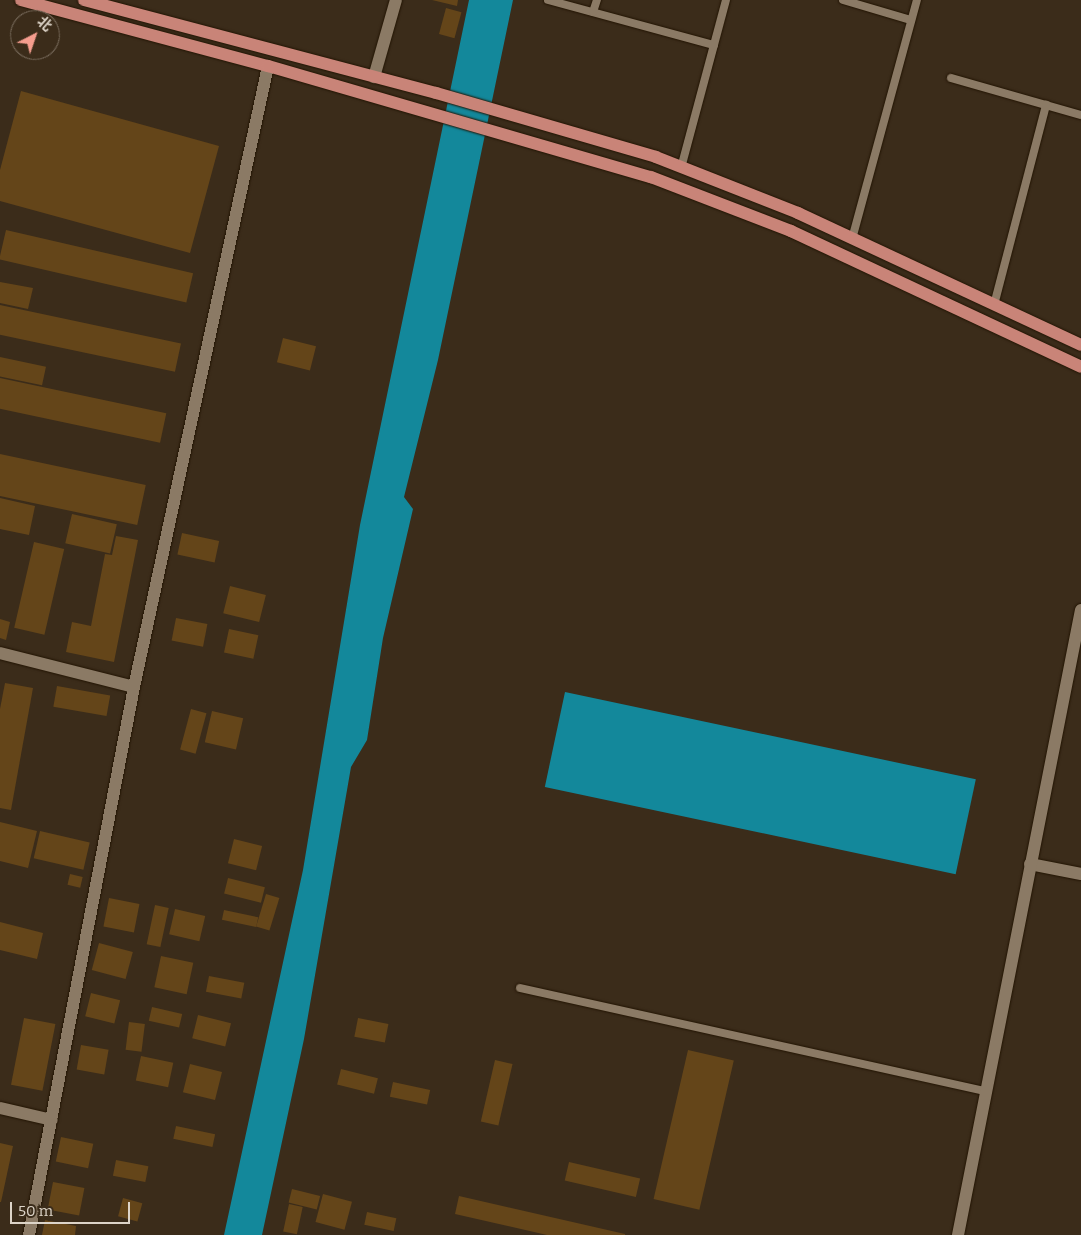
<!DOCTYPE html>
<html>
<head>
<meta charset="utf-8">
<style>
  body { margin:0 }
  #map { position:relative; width:1081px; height:1235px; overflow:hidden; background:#3b2c1a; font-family:Bitter,"Noto Sans SC",serif }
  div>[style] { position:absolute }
  .water>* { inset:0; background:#13889b; transform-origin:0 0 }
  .building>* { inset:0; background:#644519; transform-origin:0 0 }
  .roads { filter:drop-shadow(0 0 1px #221403) drop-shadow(0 0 1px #221403) }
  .service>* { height:8px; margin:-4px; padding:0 4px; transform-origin:4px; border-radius:4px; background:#8b7a65 }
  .minor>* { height:12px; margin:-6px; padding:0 6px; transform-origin:6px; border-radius:6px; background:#8b7a65 }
  .tertiary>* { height:12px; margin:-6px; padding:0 6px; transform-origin:6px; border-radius:6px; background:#8b7a65 }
  .primary>* { height:12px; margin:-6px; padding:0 6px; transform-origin:6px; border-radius:6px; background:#c98478 }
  span { translate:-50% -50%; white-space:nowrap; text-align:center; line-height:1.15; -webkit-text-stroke:4.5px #3b2c1a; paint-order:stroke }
  .north { position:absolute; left:10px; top:10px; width:50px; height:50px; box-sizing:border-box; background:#3b2c1a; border:1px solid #7c6f60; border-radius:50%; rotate:41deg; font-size:14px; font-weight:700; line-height:20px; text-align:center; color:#ddd4c8 }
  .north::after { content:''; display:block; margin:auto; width:18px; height:22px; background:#f59d8e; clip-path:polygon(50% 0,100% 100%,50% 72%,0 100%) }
  .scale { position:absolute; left:10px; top:1202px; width:120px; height:22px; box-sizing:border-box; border:2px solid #ddd4c8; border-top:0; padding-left:6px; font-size:15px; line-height:18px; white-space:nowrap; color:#ddd4c8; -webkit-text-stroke:4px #3b2c1a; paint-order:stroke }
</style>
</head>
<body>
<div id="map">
  <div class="water">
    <i style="clip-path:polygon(469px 0,513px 0,438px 360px,404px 497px,413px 509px,383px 638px,367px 740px,351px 767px,304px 1039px,262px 1235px,224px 1235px,303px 870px,360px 525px)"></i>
    <i style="left:565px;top:692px;width:420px;height:97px;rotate:12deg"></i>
  </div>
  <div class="building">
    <i style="clip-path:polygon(432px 0,458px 0,457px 6px)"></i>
    <i style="left:446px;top:8px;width:16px;height:27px;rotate:15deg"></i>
    <i style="clip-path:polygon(21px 91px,219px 146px,190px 253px,0 201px,0 170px)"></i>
    <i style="left:6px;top:230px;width:192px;height:30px;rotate:13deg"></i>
    <i style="clip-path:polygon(0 282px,33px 288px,28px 309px,0 303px)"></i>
    <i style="left:0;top:305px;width:185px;height:29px;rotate:12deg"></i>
    <i style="left:283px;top:338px;width:34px;height:25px;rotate:14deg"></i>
    <i style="left:0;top:357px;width:47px;height:19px;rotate:12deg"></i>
    <i style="left:0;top:378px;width:170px;height:30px;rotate:12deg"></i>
    <i style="left:0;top:454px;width:149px;height:41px;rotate:12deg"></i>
    <i style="clip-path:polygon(0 498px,35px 506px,29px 535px,0 529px)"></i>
    <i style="left:72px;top:514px;width:46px;height:30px;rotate:13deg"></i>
    <i style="left:182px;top:533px;width:38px;height:22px;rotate:12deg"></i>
    <i style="clip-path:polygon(116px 536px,138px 540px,114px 662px,66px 652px,72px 622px,91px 626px,105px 554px,112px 555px)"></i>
    <i style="left:34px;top:542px;width:31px;height:88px;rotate:13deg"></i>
    <i style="left:230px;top:586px;width:37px;height:28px;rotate:14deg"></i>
    <i style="left:176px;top:618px;width:32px;height:23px;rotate:11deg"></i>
    <i style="clip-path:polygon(0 619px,10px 622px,6px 640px,0 638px)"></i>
    <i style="left:229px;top:629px;width:30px;height:24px;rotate:12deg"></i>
    <i style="clip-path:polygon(5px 683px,33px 688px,11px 810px,0 808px,0 709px)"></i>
    <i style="left:57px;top:686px;width:54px;height:21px;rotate:10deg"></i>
    <i style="left:191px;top:709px;width:16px;height:42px;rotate:15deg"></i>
    <i style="left:212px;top:711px;width:32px;height:32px;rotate:13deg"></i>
    <i style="clip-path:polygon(0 822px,37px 831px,28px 868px,0 861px)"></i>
    <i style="left:40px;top:831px;width:51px;height:28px;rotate:13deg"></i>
    <i style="left:234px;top:839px;width:29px;height:25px;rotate:14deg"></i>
    <i style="left:70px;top:874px;width:13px;height:11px;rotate:13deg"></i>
    <i style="left:228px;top:878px;width:38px;height:16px;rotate:14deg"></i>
    <i style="left:266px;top:894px;width:14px;height:34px;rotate:17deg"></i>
    <i style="left:109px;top:898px;width:31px;height:29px;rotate:11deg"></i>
    <i style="left:155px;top:905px;width:14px;height:40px;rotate:12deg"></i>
    <i style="left:175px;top:909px;width:31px;height:26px;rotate:13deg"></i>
    <i style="left:224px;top:910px;width:35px;height:10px;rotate:12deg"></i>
    <i style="clip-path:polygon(0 922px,43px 933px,37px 959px,0 950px)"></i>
    <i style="left:99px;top:943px;width:35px;height:28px;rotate:15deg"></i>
    <i style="left:161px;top:956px;width:33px;height:32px;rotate:12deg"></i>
    <i style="left:209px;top:976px;width:36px;height:16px;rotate:11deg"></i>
    <i style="left:91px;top:993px;width:30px;height:24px;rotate:14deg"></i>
    <i style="left:152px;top:1007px;width:31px;height:14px;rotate:13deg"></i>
    <i style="left:198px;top:1015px;width:34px;height:24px;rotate:14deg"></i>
    <i style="left:24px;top:1018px;width:32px;height:68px;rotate:11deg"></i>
    <i style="left:358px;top:1018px;width:31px;height:19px;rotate:11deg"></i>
    <i style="left:129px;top:1022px;width:16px;height:28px;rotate:7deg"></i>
    <i style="left:81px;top:1045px;width:28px;height:25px;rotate:10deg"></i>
    <i style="left:688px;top:1050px;width:47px;height:153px;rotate:13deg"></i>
    <i style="left:141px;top:1056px;width:33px;height:25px;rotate:12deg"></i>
    <i style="left:495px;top:1060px;width:18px;height:63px;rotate:13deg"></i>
    <i style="left:190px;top:1064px;width:33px;height:29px;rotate:14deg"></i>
    <i style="left:341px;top:1069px;width:38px;height:16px;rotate:14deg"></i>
    <i style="left:393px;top:1082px;width:38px;height:15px;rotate:12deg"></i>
    <i style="left:176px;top:1126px;width:40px;height:13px;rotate:12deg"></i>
    <i style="left:61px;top:1137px;width:33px;height:25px;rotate:12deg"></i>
    <i style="clip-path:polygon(0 1143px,13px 1146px,1px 1202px,0 1202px)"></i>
    <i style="left:116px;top:1160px;width:33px;height:16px;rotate:11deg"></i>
    <i style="left:569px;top:1162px;width:73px;height:19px;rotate:13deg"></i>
    <i style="left:53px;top:1182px;width:32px;height:28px;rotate:11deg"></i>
    <i style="left:292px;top:1189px;width:29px;height:14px;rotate:14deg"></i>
    <i style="left:323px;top:1194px;width:30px;height:29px;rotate:15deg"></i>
    <i style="clip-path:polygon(459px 1196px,625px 1234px,625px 1235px,547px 1235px,455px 1214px)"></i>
    <i style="left:123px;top:1198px;width:20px;height:19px;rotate:15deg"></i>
    <i style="left:289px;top:1204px;width:14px;height:28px;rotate:12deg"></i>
    <i style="left:367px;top:1212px;width:30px;height:13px;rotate:12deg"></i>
    <i style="clip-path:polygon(45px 1220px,76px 1226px,75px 1235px,42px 1235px)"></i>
  </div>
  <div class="roads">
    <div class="service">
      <i style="left:548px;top:0;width:172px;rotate:15.2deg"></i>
      <i style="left:843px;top:0;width:71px;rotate:16.4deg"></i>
      <i style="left:593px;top:12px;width:13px;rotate:-72deg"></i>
      <i style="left:951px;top:78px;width:135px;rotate:15.9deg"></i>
      <i style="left:681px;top:168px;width:174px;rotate:-75deg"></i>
      <i style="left:852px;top:239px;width:248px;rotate:-74.8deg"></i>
      <i style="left:994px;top:305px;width:207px;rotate:-75.4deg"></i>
      <i style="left:520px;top:988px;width:477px;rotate:12.5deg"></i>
    </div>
    <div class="minor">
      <i style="left:374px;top:77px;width:80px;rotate:-74.1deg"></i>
      <i style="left:0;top:653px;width:138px;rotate:14.2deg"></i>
      <i style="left:1030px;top:864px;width:52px;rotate:11.1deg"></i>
      <i style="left:0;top:1108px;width:53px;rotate:13deg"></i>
      <i style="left:29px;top:1235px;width:558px;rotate:-79.15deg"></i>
      <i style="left:134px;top:687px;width:635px;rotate:-77.82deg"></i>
    </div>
    <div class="tertiary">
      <i style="left:958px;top:1235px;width:637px;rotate:-78.87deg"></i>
    </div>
    <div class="primary">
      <i style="left:21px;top:0;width:256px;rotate:15deg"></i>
      <i style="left:268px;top:66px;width:399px;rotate:16.2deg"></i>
      <i style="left:651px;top:177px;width:150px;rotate:21.1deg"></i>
      <i style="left:791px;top:231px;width:320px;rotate:25.1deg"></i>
      <i style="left:84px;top:0;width:364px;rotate:14.8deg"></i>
      <i style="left:436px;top:93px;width:229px;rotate:16.2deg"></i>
      <i style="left:656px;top:157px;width:153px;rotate:21.5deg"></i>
      <i style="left:798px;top:213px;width:312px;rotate:25deg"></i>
    </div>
  </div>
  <div class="north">北</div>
  <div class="scale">50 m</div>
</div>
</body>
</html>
